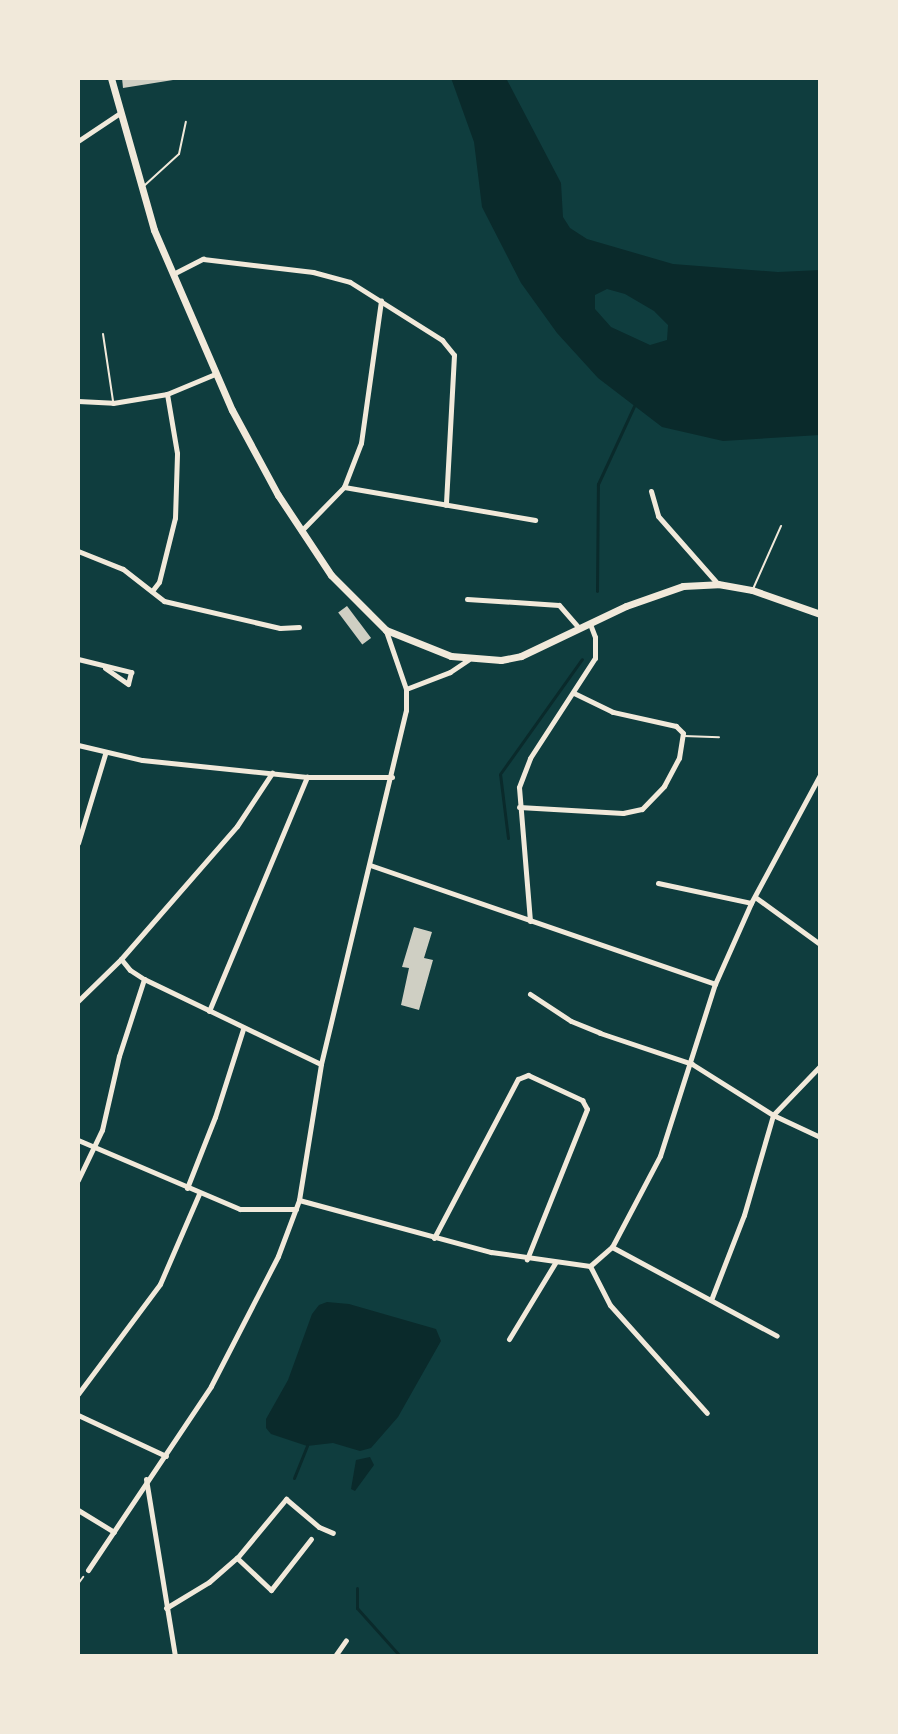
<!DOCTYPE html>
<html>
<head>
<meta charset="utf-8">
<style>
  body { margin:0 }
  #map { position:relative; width:898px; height:1734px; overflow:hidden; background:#0f3d3e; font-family:"Asap Condensed",sans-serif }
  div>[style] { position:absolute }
  .water>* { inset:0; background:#0a2a2b }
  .stream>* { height:3px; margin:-1.5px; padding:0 1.5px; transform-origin:1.5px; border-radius:1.5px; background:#0a2a2b }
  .building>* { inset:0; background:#cfcfc3; transform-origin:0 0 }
  .path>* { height:2px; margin:-1px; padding:0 1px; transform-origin:1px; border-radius:1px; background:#f1e9da }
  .service>* { height:2px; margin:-1px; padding:0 1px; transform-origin:1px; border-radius:1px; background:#f1e9da }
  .minor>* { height:5px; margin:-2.5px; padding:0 2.5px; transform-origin:2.5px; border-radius:2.5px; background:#f1e9da }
  .secondary>* { height:7px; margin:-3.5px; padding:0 3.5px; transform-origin:3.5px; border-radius:3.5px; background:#f1e9da }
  span { translate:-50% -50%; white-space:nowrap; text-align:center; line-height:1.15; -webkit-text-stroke:8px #f1e9da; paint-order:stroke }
  .frame { position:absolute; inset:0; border:80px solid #f1e9da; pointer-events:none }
</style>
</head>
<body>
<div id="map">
  <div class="water">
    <i style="clip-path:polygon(evenodd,451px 78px,506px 78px,561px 183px,563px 217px,570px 228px,587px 239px,673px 264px,778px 272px,820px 270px,820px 435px,723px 441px,662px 427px,598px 378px,557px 333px,521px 283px,482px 207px,474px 142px,451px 78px,607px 289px,625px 294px,654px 311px,668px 325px,667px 340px,650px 345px,611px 327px,595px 309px,595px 295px,607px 289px)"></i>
    <i style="clip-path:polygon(327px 1302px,349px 1304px,436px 1329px,441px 1341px,398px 1417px,371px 1448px,360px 1451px,333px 1443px,307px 1446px,271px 1434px,266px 1428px,266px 1419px,288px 1380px,312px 1314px,319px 1305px)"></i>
    <i style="clip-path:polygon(370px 1457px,374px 1465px,355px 1491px,351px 1489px,356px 1460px)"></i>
  </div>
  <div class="stream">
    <i style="left:597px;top:591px;width:107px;rotate:-89.5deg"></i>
    <i style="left:598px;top:484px;width:86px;rotate:-65.2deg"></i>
    <i style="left:508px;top:838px;width:64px;rotate:-97.1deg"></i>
    <i style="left:500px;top:774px;width:141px;rotate:-54.5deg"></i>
    <i style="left:294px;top:1478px;width:35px;rotate:-68deg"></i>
    <i style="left:357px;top:1588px;width:20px;rotate:90deg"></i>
    <i style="left:357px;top:1608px;width:64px;rotate:48.1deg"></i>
  </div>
  <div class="building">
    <i style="clip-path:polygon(122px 78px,173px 78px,173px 80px,123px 88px)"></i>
    <i style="left:347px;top:606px;width:40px;height:11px;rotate:53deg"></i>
    <i style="clip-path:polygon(414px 927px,432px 932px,424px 958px,433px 960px,419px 1010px,401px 1005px,409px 968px,402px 967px)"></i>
  </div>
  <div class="path">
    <i style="left:78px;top:1584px;width:9px;rotate:-54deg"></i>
  </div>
  <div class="service">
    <i style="left:145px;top:185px;width:46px;rotate:-42.4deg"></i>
    <i style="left:179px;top:154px;width:33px;rotate:-78deg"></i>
    <i style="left:103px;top:334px;width:68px;rotate:81.5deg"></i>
    <i style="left:753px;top:589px;width:69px;rotate:-66deg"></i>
    <i style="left:684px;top:736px;width:35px;rotate:2deg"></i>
  </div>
  <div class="minor">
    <i style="left:78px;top:141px;width:50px;rotate:-33.7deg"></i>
    <i style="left:173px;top:274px;width:34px;rotate:-27deg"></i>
    <i style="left:203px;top:259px;width:111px;rotate:6.7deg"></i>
    <i style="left:313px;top:272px;width:38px;rotate:15deg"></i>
    <i style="left:350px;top:282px;width:109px;rotate:32.2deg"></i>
    <i style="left:442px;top:340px;width:19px;rotate:51deg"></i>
    <i style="left:454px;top:355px;width:150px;rotate:93.1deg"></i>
    <i style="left:78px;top:401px;width:35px;rotate:3deg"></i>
    <i style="left:113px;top:403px;width:55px;rotate:-9.5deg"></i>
    <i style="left:167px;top:394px;width:52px;rotate:-22.6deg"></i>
    <i style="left:344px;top:487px;width:194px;rotate:9.8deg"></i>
    <i style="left:651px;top:491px;width:26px;rotate:74deg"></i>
    <i style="left:658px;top:516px;width:89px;rotate:48.6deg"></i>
    <i style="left:301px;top:531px;width:62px;rotate:-45.7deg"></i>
    <i style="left:344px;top:487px;width:47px;rotate:-68.9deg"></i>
    <i style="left:361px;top:443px;width:144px;rotate:-82deg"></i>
    <i style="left:78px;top:551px;width:48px;rotate:21.8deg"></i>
    <i style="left:123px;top:569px;width:52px;rotate:38deg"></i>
    <i style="left:164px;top:601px;width:119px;rotate:13.1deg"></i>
    <i style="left:280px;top:628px;width:19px;rotate:-3deg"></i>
    <i style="left:152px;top:591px;width:11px;rotate:-52deg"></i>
    <i style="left:159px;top:582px;width:66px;rotate:-76deg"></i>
    <i style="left:175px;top:518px;width:65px;rotate:-88.2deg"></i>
    <i style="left:177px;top:453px;width:60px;rotate:-99.6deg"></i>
    <i style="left:467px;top:599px;width:92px;rotate:3.7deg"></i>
    <i style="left:559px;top:605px;width:30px;rotate:49deg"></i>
    <i style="left:78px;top:659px;width:55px;rotate:13.8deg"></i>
    <i style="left:131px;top:672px;width:12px;rotate:104deg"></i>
    <i style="left:128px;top:684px;width:28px;rotate:-145deg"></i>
    <i style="left:406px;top:689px;width:47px;rotate:-21.1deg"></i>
    <i style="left:450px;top:672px;width:22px;rotate:-34deg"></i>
    <i style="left:78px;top:745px;width:66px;rotate:13.2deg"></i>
    <i style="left:142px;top:760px;width:166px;rotate:5.9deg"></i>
    <i style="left:307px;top:777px;width:85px"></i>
    <i style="left:519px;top:807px;width:104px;rotate:3.3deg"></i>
    <i style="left:623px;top:813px;width:19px;rotate:-12deg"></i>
    <i style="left:642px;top:809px;width:32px;rotate:-46deg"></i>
    <i style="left:664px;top:786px;width:32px;rotate:-62deg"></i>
    <i style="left:679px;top:758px;width:25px;rotate:-81deg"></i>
    <i style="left:683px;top:733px;width:10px;rotate:-135deg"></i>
    <i style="left:676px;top:726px;width:65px;rotate:-167.5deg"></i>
    <i style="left:613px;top:712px;width:43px;rotate:-154deg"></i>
    <i style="left:78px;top:843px;width:93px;rotate:-73.1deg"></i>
    <i style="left:370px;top:865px;width:365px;rotate:19deg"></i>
    <i style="left:658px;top:883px;width:95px;rotate:12.1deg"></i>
    <i style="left:755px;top:897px;width:80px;rotate:35.9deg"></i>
    <i style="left:530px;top:921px;width:134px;rotate:-94.7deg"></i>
    <i style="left:519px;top:787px;width:31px;rotate:-69deg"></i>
    <i style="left:530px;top:758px;width:119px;rotate:-57deg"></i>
    <i style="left:595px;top:658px;width:21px;rotate:-90deg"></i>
    <i style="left:595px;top:637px;width:14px;rotate:-111deg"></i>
    <i style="left:121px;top:959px;width:14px;rotate:51deg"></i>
    <i style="left:130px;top:970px;width:17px;rotate:33deg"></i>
    <i style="left:144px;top:979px;width:196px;rotate:25.7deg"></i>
    <i style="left:530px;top:994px;width:49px;rotate:33.4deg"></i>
    <i style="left:571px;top:1021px;width:31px;rotate:22deg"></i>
    <i style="left:600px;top:1033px;width:97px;rotate:18.6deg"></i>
    <i style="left:692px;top:1064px;width:96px;rotate:32.2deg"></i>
    <i style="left:773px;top:1115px;width:52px;rotate:25.1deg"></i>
    <i style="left:78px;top:1001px;width:60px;rotate:-44.3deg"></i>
    <i style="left:121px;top:959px;width:176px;rotate:-48.9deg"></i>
    <i style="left:237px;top:826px;width:64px;rotate:-56.6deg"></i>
    <i style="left:209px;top:1011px;width:254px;rotate:-67.3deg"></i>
    <i style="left:78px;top:1140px;width:176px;rotate:23.1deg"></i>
    <i style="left:240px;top:1209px;width:56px"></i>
    <i style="left:78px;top:1180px;width:55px;rotate:-64.4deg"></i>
    <i style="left:102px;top:1130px;width:76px;rotate:-77.1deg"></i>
    <i style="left:119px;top:1056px;width:81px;rotate:-72deg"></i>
    <i style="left:187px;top:1188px;width:76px;rotate:-68.5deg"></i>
    <i style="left:215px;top:1117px;width:92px;rotate:-72.3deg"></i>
    <i style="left:299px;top:1200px;width:199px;rotate:15.2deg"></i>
    <i style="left:491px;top:1252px;width:100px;rotate:8deg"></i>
    <i style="left:434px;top:1238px;width:180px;rotate:-62.2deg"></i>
    <i style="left:518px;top:1079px;width:11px;rotate:-22deg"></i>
    <i style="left:528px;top:1075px;width:60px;rotate:24.8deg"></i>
    <i style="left:582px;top:1100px;width:10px;rotate:61deg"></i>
    <i style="left:587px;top:1109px;width:162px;rotate:111.8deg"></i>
    <i style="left:612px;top:1247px;width:187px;rotate:28.3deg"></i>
    <i style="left:590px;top:1266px;width:29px;rotate:-41deg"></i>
    <i style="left:612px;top:1247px;width:103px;rotate:-62.2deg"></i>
    <i style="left:660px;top:1156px;width:181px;rotate:-72.3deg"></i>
    <i style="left:715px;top:984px;width:89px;rotate:-66deg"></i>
    <i style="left:751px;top:903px;width:145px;rotate:-61.7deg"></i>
    <i style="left:590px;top:1266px;width:44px;rotate:62.9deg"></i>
    <i style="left:610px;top:1305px;width:145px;rotate:48.1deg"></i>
    <i style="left:711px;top:1300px;width:91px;rotate:-68.8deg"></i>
    <i style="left:744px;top:1215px;width:104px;rotate:-73.8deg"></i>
    <i style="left:773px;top:1115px;width:68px;rotate:-46.2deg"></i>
    <i style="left:509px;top:1339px;width:89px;rotate:-58.8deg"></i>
    <i style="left:78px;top:1394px;width:137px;rotate:-53.3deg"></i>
    <i style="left:160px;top:1284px;width:98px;rotate:-66.6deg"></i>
    <i style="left:78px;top:1415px;width:97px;rotate:25deg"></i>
    <i style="left:146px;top:1479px;width:179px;rotate:80.7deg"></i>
    <i style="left:78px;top:1510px;width:42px;rotate:31.4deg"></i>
    <i style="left:311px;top:1539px;width:65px;rotate:128.1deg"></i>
    <i style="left:271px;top:1590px;width:47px;rotate:-136.7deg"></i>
    <i style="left:237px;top:1558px;width:77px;rotate:-50.3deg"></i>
    <i style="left:286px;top:1499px;width:43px;rotate:40.3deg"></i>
    <i style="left:319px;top:1527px;width:15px;rotate:23deg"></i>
    <i style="left:88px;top:1570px;width:221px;rotate:-56.2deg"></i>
    <i style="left:211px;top:1386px;width:146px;rotate:-62.7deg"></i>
    <i style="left:278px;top:1256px;width:60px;rotate:-69.4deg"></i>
    <i style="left:299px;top:1200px;width:138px;rotate:-80.8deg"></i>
    <i style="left:321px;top:1064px;width:364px;rotate:-76.5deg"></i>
    <i style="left:406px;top:710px;width:21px;rotate:-90deg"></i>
    <i style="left:406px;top:689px;width:61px;rotate:-109deg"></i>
    <i style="left:166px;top:1608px;width:50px;rotate:-31.2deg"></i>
    <i style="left:209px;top:1582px;width:37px;rotate:-41deg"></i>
    <i style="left:335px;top:1656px;width:19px;rotate:-55deg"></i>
  </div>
  <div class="secondary">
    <i style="left:111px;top:78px;width:158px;rotate:74.2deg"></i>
    <i style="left:154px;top:230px;width:196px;rotate:66.6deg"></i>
    <i style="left:232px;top:410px;width:97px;rotate:61.6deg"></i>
    <i style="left:278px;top:495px;width:96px;rotate:56.5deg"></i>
    <i style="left:331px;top:575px;width:78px;rotate:45deg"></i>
    <i style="left:386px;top:630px;width:70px;rotate:21.8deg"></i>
    <i style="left:451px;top:656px;width:50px;rotate:4.6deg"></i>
    <i style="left:501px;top:660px;width:20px;rotate:-11deg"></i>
    <i style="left:521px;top:656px;width:116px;rotate:-25.5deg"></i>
    <i style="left:626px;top:606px;width:60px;rotate:-19.3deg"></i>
    <i style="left:683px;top:586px;width:35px;rotate:-3deg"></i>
    <i style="left:718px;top:584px;width:35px;rotate:10deg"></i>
    <i style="left:752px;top:590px;width:72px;rotate:19.4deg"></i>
  </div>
  <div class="frame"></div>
</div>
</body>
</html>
